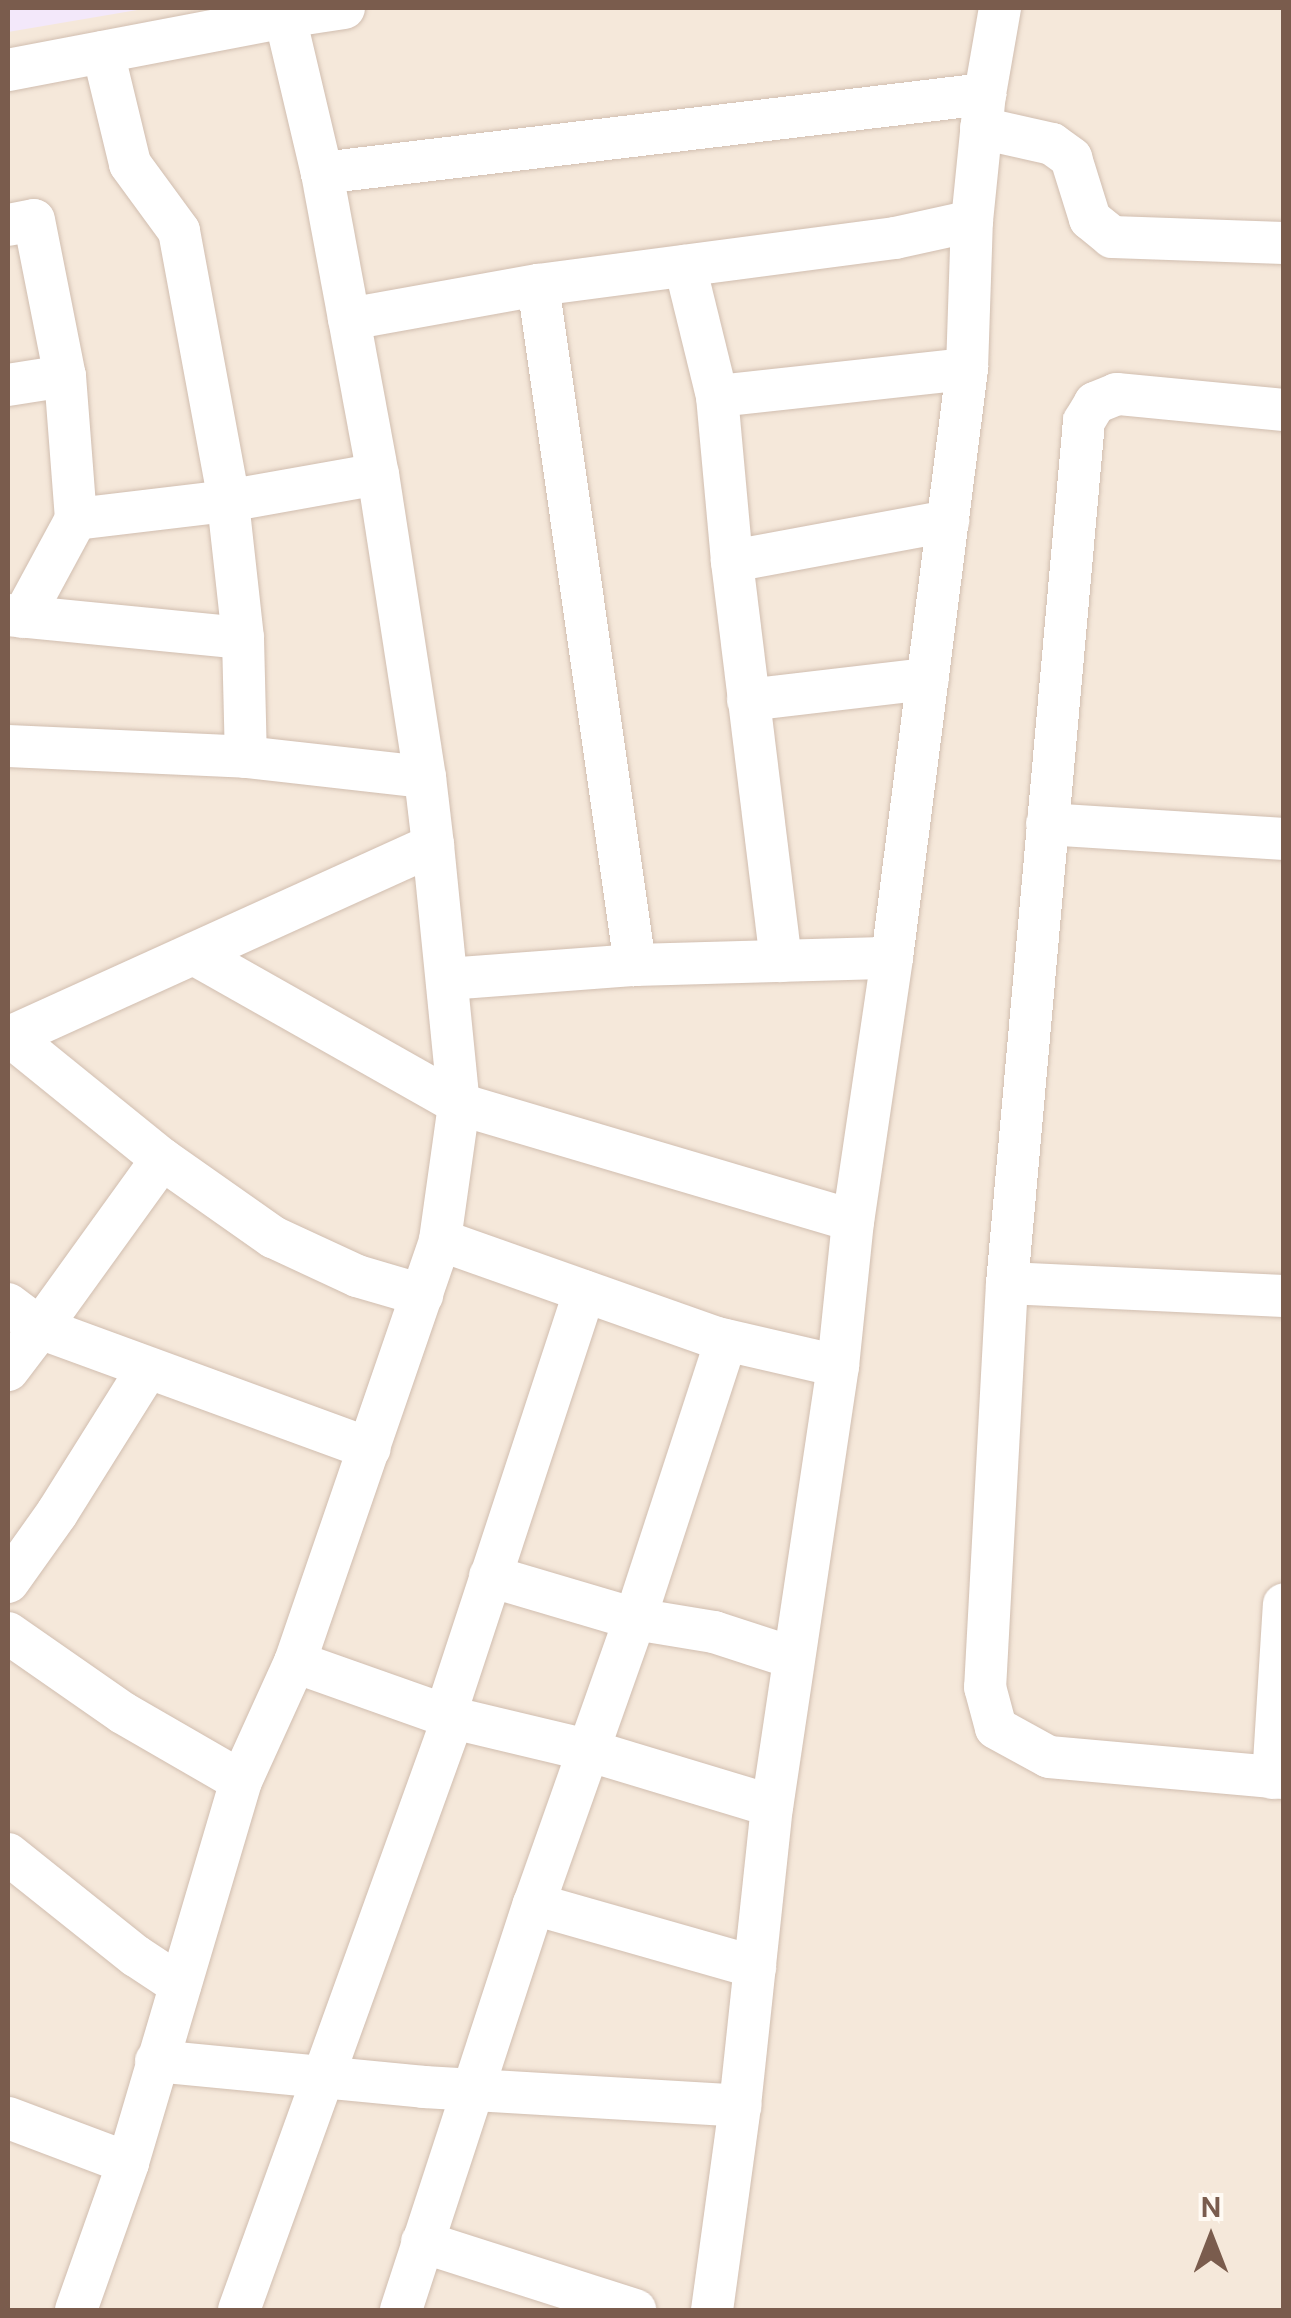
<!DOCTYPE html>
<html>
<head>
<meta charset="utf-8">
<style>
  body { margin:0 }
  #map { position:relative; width:1291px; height:2318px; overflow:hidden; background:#fdf6ec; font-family:"DM Sans",sans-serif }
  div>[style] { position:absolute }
  .residential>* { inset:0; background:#f5e8da; transform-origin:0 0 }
  .education>* { inset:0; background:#f3e8fa }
  .roads { filter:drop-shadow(0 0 2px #d1beb0) drop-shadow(0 0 2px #d1beb0) }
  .street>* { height:42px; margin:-21px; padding:0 21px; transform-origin:21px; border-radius:21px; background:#fff }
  span { translate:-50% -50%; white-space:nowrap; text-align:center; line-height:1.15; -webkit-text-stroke:10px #fffaf3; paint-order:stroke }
  .frame { position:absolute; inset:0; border:10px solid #7a5c4d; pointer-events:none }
  .north { position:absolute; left:1161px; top:2188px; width:100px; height:100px; -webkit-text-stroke:8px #fffaf3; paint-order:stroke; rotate:0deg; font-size:28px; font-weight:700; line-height:40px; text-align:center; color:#7a5c4d }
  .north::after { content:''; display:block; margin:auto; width:35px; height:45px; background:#7a5c4d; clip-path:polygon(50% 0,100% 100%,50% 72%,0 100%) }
</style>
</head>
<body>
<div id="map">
  <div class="residential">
    <i style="left:8px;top:8px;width:1275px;height:2302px"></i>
  </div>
  <div class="education">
    <i style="clip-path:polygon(8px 8px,149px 8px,8px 32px)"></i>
  </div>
  <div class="roads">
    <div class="street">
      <i style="left:344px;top:8px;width:60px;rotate:171.3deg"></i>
      <i style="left:285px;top:17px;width:160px;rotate:76.7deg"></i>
      <i style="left:322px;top:173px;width:306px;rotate:79.5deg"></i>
      <i style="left:378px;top:474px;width:307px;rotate:81.2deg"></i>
      <i style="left:103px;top:52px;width:115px;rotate:76.4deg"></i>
      <i style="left:130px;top:164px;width:83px;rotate:53.8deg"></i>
      <i style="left:179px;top:231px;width:257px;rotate:79.5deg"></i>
      <i style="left:226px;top:484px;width:155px;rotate:83.7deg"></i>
      <i style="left:243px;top:638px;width:119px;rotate:88.6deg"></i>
      <i style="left:8px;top:70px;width:282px;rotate:-10.8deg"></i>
      <i style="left:285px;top:17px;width:9px;rotate:-96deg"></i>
      <i style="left:981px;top:128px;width:73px;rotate:12.7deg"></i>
      <i style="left:1052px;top:144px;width:24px;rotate:36deg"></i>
      <i style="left:1071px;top:158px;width:64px;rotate:72.7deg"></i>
      <i style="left:1090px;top:219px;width:28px;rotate:39deg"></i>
      <i style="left:1112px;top:237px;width:172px;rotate:2deg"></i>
      <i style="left:322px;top:173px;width:668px;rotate:-6.8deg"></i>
      <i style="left:985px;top:94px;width:87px;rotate:-80.1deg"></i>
      <i style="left:8px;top:225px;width:26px;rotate:-11deg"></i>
      <i style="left:34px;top:220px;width:159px;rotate:78.8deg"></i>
      <i style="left:65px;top:376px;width:58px;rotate:171deg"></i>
      <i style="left:685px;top:266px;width:134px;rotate:76.2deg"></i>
      <i style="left:538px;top:285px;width:687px;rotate:81.88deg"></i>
      <i style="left:349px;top:319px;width:192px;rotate:-10.2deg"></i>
      <i style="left:538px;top:285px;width:360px;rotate:-7.5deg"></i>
      <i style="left:895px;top:238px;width:79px;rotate:-12.4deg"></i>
      <i style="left:65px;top:376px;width:143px;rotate:85.6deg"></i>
      <i style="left:76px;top:519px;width:152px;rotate:-6.8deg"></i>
      <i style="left:227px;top:501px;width:153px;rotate:-10.1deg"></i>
      <i style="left:1284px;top:410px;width:168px;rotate:-174.5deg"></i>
      <i style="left:1117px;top:394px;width:24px;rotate:158deg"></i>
      <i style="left:1095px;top:403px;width:21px;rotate:121deg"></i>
      <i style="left:1084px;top:421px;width:865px;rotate:95.1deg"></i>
      <i style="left:1007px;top:1283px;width:405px;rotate:93.1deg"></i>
      <i style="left:985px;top:1687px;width:42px;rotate:75deg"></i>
      <i style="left:996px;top:1728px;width:60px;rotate:28.7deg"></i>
      <i style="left:1049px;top:1757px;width:236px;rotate:5.1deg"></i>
      <i style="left:732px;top:561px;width:220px;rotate:-10.5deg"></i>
      <i style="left:8px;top:615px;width:236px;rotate:5.6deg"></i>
      <i style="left:23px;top:617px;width:111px;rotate:-61.6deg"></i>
      <i style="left:748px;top:700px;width:181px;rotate:-6.7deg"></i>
      <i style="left:8px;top:746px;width:238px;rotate:2.6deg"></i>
      <i style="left:246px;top:757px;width:180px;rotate:6.4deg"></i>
      <i style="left:425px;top:777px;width:68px;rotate:83.3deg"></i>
      <i style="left:433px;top:845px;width:467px;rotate:155.6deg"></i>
      <i style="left:1047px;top:824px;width:237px;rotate:3.6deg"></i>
      <i style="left:433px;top:845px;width:260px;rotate:84.3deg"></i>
      <i style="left:194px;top:954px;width:305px;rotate:29.5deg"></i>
      <i style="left:892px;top:958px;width:594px;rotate:-82.74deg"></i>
      <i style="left:967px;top:369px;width:148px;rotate:-88.1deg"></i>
      <i style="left:972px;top:221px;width:128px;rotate:-84.2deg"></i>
      <i style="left:781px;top:961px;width:403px;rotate:-97deg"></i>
      <i style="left:732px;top:561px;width:166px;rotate:-95.2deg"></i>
      <i style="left:717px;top:396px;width:251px;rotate:-6.2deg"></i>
      <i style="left:447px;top:979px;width:189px;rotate:-4.3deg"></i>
      <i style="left:635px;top:965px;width:257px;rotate:-1.6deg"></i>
      <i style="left:892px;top:958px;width:266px;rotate:98.4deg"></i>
      <i style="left:10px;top:1036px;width:196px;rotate:39deg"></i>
      <i style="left:162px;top:1159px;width:136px;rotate:35.1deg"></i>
      <i style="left:273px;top:1237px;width:93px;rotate:24.9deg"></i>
      <i style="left:357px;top:1276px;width:68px;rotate:16.3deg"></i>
      <i style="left:162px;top:1159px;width:208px;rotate:125.8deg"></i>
      <i style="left:40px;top:1328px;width:351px;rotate:20.1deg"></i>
      <i style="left:440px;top:1240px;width:294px;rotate:19.5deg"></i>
      <i style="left:717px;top:1338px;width:124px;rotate:13deg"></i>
      <i style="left:1007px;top:1283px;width:277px;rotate:2.7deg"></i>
      <i style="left:8px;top:1304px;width:40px;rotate:37deg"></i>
      <i style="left:40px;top:1328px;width:53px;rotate:127.3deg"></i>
      <i style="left:490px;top:1576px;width:151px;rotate:16.5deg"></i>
      <i style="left:635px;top:1619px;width:293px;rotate:-71.9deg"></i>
      <i style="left:8px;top:1582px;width:85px;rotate:-54.6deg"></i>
      <i style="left:57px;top:1513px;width:171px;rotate:-57.9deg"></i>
      <i style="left:8px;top:1633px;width:140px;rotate:34.8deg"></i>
      <i style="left:123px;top:1713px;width:136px;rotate:30deg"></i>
      <i style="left:241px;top:1781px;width:398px;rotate:106.5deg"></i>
      <i style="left:128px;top:2163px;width:128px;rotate:-159.4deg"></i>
      <i style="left:295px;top:1662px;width:446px;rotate:-71deg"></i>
      <i style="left:440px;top:1240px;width:137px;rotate:-82deg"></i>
      <i style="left:459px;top:1104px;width:411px;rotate:16.5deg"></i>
      <i style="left:853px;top:1221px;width:146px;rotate:95.9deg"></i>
      <i style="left:838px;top:1366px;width:445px;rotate:98.5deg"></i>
      <i style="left:445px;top:1716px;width:447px;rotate:-71.8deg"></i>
      <i style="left:1273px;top:1778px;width:174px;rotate:-86.4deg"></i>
      <i style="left:241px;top:1781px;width:131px;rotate:-65.6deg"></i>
      <i style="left:295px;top:1662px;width:168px;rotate:19.5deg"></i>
      <i style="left:8px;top:1854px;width:164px;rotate:38.6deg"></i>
      <i style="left:136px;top:1956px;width:53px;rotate:33.4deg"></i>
      <i style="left:534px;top:1904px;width:230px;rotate:15.9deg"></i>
      <i style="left:156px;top:2061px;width:269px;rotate:5.5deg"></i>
      <i style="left:424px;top:2087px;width:317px;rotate:3.4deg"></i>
      <i style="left:740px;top:2106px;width:206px;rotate:97.8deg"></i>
      <i style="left:422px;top:2242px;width:224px;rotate:17.7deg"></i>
      <i style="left:76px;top:2310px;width:156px;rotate:-70.5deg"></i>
      <i style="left:239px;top:2310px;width:629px;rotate:-70.13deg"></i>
      <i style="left:453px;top:1718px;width:138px;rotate:13.4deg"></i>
      <i style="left:587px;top:1750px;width:193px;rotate:16.8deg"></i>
      <i style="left:772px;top:1806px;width:302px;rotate:96.1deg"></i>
      <i style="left:401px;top:2310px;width:427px;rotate:-71.9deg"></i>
      <i style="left:534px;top:1904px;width:302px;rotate:-70.5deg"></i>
      <i style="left:635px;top:1619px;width:80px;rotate:9.3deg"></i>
      <i style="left:714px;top:1632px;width:84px;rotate:18deg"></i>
    </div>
  </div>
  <div class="frame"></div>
  <div class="north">N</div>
</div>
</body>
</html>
